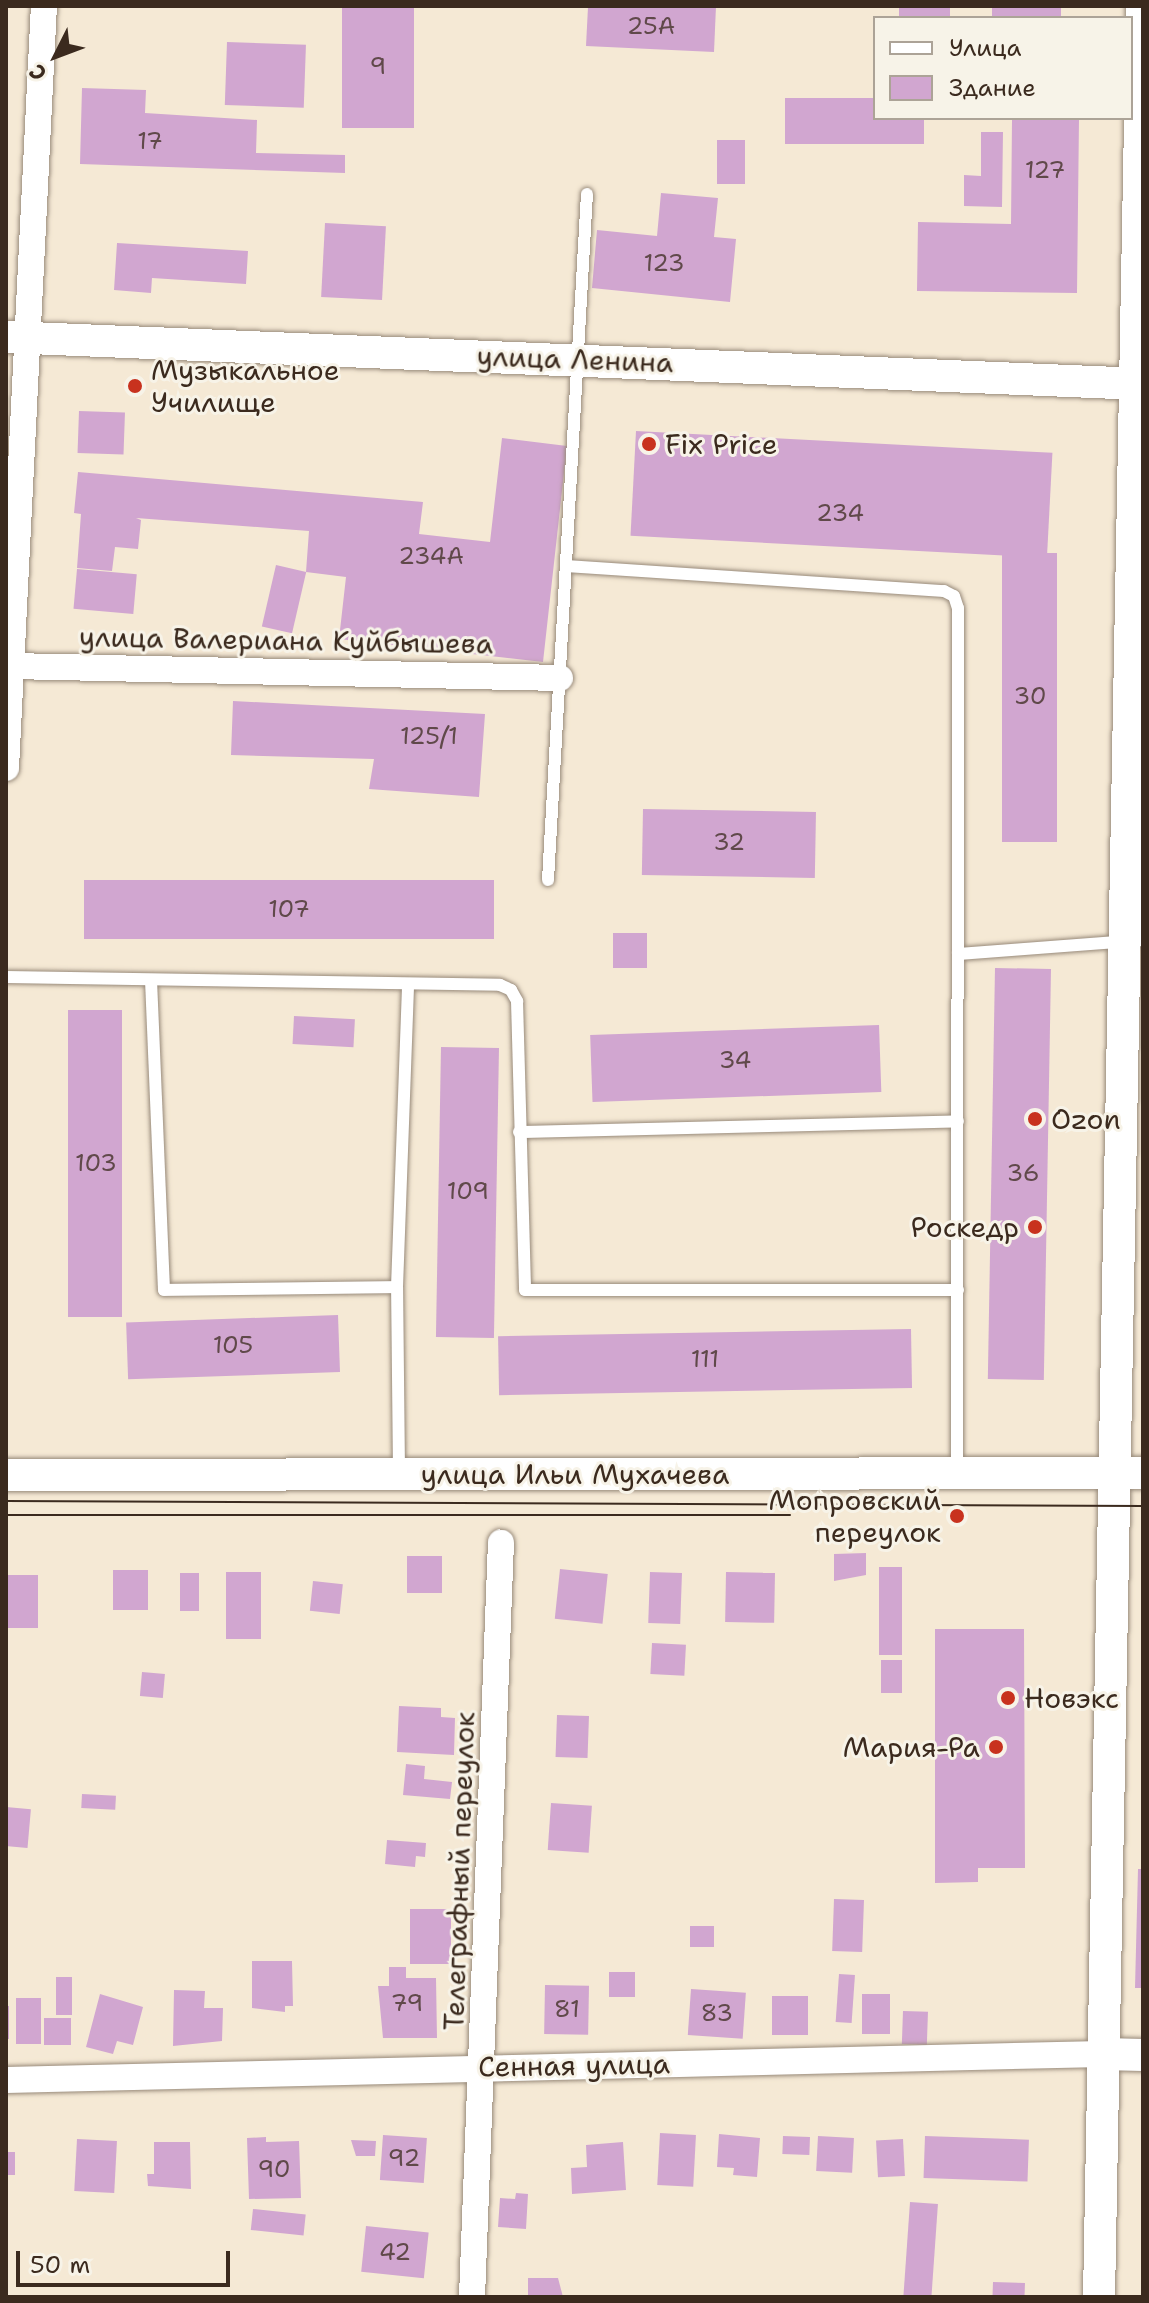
<!DOCTYPE html>
<html>
<head>
<meta charset="utf-8">
<style>
  body { margin:0 }
  #map { position:relative; width:1149px; height:2303px; overflow:hidden; background:#f5e9d5; font-family:"Shantell Sans",sans-serif }
  div>[style] { position:absolute }
  .building>* { inset:0; background:#d1a6d0; transform-origin:0 0 }
  .roads { filter:drop-shadow(0 0 2px #988a7a) drop-shadow(0 0 2px #988a7a) }
  .service>* { height:12px; margin:-6px; padding:0 6px; transform-origin:6px; border-radius:6px; background:#fff }
  .minor>* { height:26px; margin:-13px; padding:0 13px; transform-origin:13px; border-radius:13px; background:#fff }
  .tertiary>* { height:32px; margin:-16px; padding:0 16px; transform-origin:16px; border-radius:16px; background:#fff }
  .tram>* { height:2px; margin:-1px; padding:0 1px; transform-origin:1px; border-radius:1px; background:#3b2a1e }
  .dots>* { width:22px; height:22px; translate:-50% -50%; box-sizing:border-box; border:4px solid #f7f3e8; border-radius:50% }
  span { translate:-50% -50%; white-space:nowrap; text-align:center; line-height:1.15; -webkit-text-stroke:6px #f7f3e8; paint-order:stroke }
  .number-label { font-size:24px; color:#60494a }
  .number-label span { -webkit-text-stroke-width:0 }
  .street-label { font-size:28px; color:#3b2a1e }
  .poi-label { font-size:28px; color:#3b2a1e }
  .left { translate:0 -50%; text-align:left }
  .right { translate:-100% -50%; text-align:right }
  .frame { position:absolute; inset:0; border:8px solid #3b2a1e; pointer-events:none }
  .legend { position:absolute; left:873px; top:16px; width:260px; height:104px; box-sizing:border-box; background:#f7f3e8; border:2px solid #aca397; margin:0; padding:10px 14px; list-style:none; font-size:24px; color:#3b2a1e }
  .legend li { display:flex; align-items:center; gap:16px; height:40px }
  .legend b { width:40px; border:2px solid #aca397 }
  .north { position:absolute; left:16px; top:16px; width:80px; height:80px; -webkit-text-stroke:6px #f7f3e8; paint-order:stroke; rotate:228deg; font-size:22px; font-weight:700; line-height:32px; text-align:center; color:#3b2a1e }
  .north::after { content:''; display:block; margin:auto; width:28px; height:36px; background:#3b2a1e; clip-path:polygon(50% 0,100% 100%,50% 72%,0 100%) }
  .scale { position:absolute; left:16px; top:2251px; width:214px; height:36px; box-sizing:border-box; border:4px solid #3b2a1e; border-top:0; padding-left:10px; font-size:24px; line-height:28px; white-space:nowrap; color:#3b2a1e; -webkit-text-stroke:6px #f7f3e8; paint-order:stroke }
</style>
</head>
<body>
<div id="map">
  <div class="building">
    <i style="left:342px;top:6px;width:72px;height:122px"></i>
    <i style="clip-path:polygon(716px 6px,714px 52px,586px 46px,588px 7px)"></i>
    <i style="left:899px;top:6px;width:51px;height:12px"></i>
    <i style="left:992px;top:6px;width:69px;height:12px"></i>
    <i style="left:227px;top:42px;width:79px;height:63px;rotate:2deg"></i>
    <i style="clip-path:polygon(82px 88px,146px 90px,145px 113px,257px 120px,256px 153px,345px 155px,345px 173px,80px 164px)"></i>
    <i style="clip-path:polygon(785px 98px,875px 98px,875px 118px,924px 118px,924px 144px,785px 144px)"></i>
    <i style="clip-path:polygon(1012px 119px,1079px 119px,1077px 293px,917px 291px,918px 222px,1011px 224px)"></i>
    <i style="clip-path:polygon(981px 132px,1003px 132px,1002px 207px,964px 206px,964px 175px,981px 176px)"></i>
    <i style="left:717px;top:140px;width:28px;height:44px"></i>
    <i style="clip-path:polygon(661px 193px,718px 198px,714px 237px,736px 239px,730px 302px,592px 288px,597px 230px,657px 236px)"></i>
    <i style="left:325px;top:223px;width:61px;height:74px;rotate:3deg"></i>
    <i style="clip-path:polygon(117px 243px,248px 251px,246px 284px,152px 278px,151px 293px,114px 290px)"></i>
    <i style="left:79px;top:411px;width:46px;height:42px;rotate:2deg"></i>
    <i style="left:636px;top:431px;width:417px;height:105px;rotate:3deg"></i>
    <i style="clip-path:polygon(502px 438px,567px 446px,543px 662px,339px 639px,346px 577px,306px 572px,309px 531px,136px 518px,141px 520px,138px 549px,115px 547px,112px 571px,77px 568px,81px 514px,74px 513px,78px 472px,423px 502px,419px 534px,490px 542px)"></i>
    <i style="left:1002px;top:553px;width:55px;height:289px"></i>
    <i style="left:276px;top:565px;width:31px;height:63px;rotate:13deg"></i>
    <i style="left:77px;top:569px;width:60px;height:40px;rotate:5deg"></i>
    <i style="clip-path:polygon(233px 701px,485px 714px,479px 797px,369px 789px,374px 759px,231px 755px)"></i>
    <i style="left:643px;top:809px;width:173px;height:66px;rotate:1deg"></i>
    <i style="left:84px;top:880px;width:410px;height:59px"></i>
    <i style="left:613px;top:933px;width:34px;height:35px"></i>
    <i style="left:995px;top:968px;width:56px;height:411px;rotate:1deg"></i>
    <i style="left:68px;top:1010px;width:54px;height:307px"></i>
    <i style="left:294px;top:1016px;width:61px;height:28px;rotate:3deg"></i>
    <i style="left:879px;top:1025px;width:67px;height:289px;rotate:88deg"></i>
    <i style="left:441px;top:1047px;width:58px;height:290px;rotate:1deg"></i>
    <i style="left:338px;top:1315px;width:57px;height:212px;rotate:88deg"></i>
    <i style="left:911px;top:1329px;width:59px;height:413px;rotate:89deg"></i>
    <i style="clip-path:polygon(866px 1553px,866px 1575px,834px 1581px,834px 1554px)"></i>
    <i style="left:442px;top:1556px;width:37px;height:35px;rotate:90deg"></i>
    <i style="left:902px;top:1567px;width:88px;height:23px;rotate:90deg"></i>
    <i style="left:560px;top:1569px;width:48px;height:50px;rotate:6deg"></i>
    <i style="left:113px;top:1570px;width:35px;height:40px"></i>
    <i style="left:226px;top:1572px;width:35px;height:67px"></i>
    <i style="left:650px;top:1572px;width:32px;height:51px;rotate:2deg"></i>
    <i style="left:726px;top:1572px;width:49px;height:50px;rotate:1deg"></i>
    <i style="left:180px;top:1573px;width:19px;height:38px"></i>
    <i style="left:6px;top:1575px;width:32px;height:53px"></i>
    <i style="left:313px;top:1581px;width:30px;height:30px;rotate:6deg"></i>
    <i style="clip-path:polygon(935px 1629px,1024px 1629px,1025px 1868px,978px 1868px,978px 1882px,935px 1883px)"></i>
    <i style="left:652px;top:1643px;width:34px;height:31px;rotate:3deg"></i>
    <i style="left:881px;top:1660px;width:21px;height:33px"></i>
    <i style="left:142px;top:1672px;width:23px;height:24px;rotate:5deg"></i>
    <i style="clip-path:polygon(399px 1706px,441px 1708px,441px 1717px,455px 1718px,454px 1755px,397px 1752px)"></i>
    <i style="left:557px;top:1715px;width:32px;height:42px;rotate:2deg"></i>
    <i style="clip-path:polygon(406px 1764px,425px 1766px,424px 1779px,452px 1782px,450px 1799px,403px 1795px)"></i>
    <i style="left:82px;top:1794px;width:34px;height:14px;rotate:3deg"></i>
    <i style="left:551px;top:1803px;width:41px;height:47px;rotate:4deg"></i>
    <i style="left:6px;top:1807px;width:25px;height:39px;rotate:5deg"></i>
    <i style="clip-path:polygon(387px 1840px,426px 1843px,425px 1857px,416px 1856px,415px 1867px,385px 1864px)"></i>
    <i style="clip-path:polygon(1138px 1869px,1143px 1869px,1143px 1988px,1135px 1988px)"></i>
    <i style="left:834px;top:1899px;width:30px;height:52px;rotate:2deg"></i>
    <i style="left:410px;top:1909px;width:41px;height:55px"></i>
    <i style="left:690px;top:1926px;width:24px;height:21px"></i>
    <i style="clip-path:polygon(252px 1961px,292px 1961px,293px 2006px,285px 2006px,285px 2012px,252px 2008px)"></i>
    <i style="clip-path:polygon(389px 1967px,406px 1967px,406px 1978px,436px 1978px,437px 2038px,383px 2038px,378px 1986px,389px 1986px)"></i>
    <i style="left:609px;top:1972px;width:26px;height:25px"></i>
    <i style="left:839px;top:1974px;width:16px;height:48px;rotate:4deg"></i>
    <i style="left:56px;top:1977px;width:16px;height:38px"></i>
    <i style="left:545px;top:1985px;width:44px;height:49px;rotate:1deg"></i>
    <i style="left:691px;top:1989px;width:55px;height:46px;rotate:4deg"></i>
    <i style="clip-path:polygon(174px 1990px,205px 1991px,204px 2008px,223px 2008px,222px 2041px,173px 2046px)"></i>
    <i style="clip-path:polygon(100px 1994px,143px 2007px,133px 2045px,117px 2041px,113px 2054px,86px 2047px)"></i>
    <i style="left:862px;top:1994px;width:28px;height:40px"></i>
    <i style="left:772px;top:1996px;width:36px;height:39px"></i>
    <i style="left:16px;top:1998px;width:25px;height:46px"></i>
    <i style="left:6px;top:2006px;width:3px;height:33px"></i>
    <i style="left:903px;top:2011px;width:25px;height:33px;rotate:2deg"></i>
    <i style="left:44px;top:2018px;width:27px;height:27px"></i>
    <i style="left:660px;top:2133px;width:36px;height:52px;rotate:3deg"></i>
    <i style="clip-path:polygon(719px 2134px,760px 2138px,757px 2177px,733px 2175px,734px 2168px,717px 2167px)"></i>
    <i style="left:383px;top:2135px;width:44px;height:45px;rotate:4deg"></i>
    <i style="left:783px;top:2136px;width:27px;height:18px;rotate:2deg"></i>
    <i style="left:818px;top:2136px;width:36px;height:35px;rotate:3deg"></i>
    <i style="left:925px;top:2136px;width:104px;height:42px;rotate:2deg"></i>
    <i style="clip-path:polygon(266px 2137px,266px 2142px,299px 2141px,301px 2198px,249px 2199px,247px 2138px)"></i>
    <i style="left:77px;top:2139px;width:40px;height:52px;rotate:3deg"></i>
    <i style="left:903px;top:2139px;width:37px;height:27px;rotate:87deg"></i>
    <i style="clip-path:polygon(351px 2140px,376px 2141px,375px 2156px,356px 2156px)"></i>
    <i style="clip-path:polygon(154px 2142px,190px 2142px,191px 2189px,148px 2186px,147px 2174px,154px 2174px)"></i>
    <i style="clip-path:polygon(623px 2142px,626px 2190px,572px 2194px,571px 2168px,587px 2167px,586px 2145px)"></i>
    <i style="left:6px;top:2152px;width:9px;height:23px"></i>
    <i style="clip-path:polygon(516px 2193px,528px 2194px,526px 2229px,498px 2227px,500px 2198px,515px 2199px)"></i>
    <i style="left:910px;top:2202px;width:28px;height:95px;rotate:4deg"></i>
    <i style="left:253px;top:2209px;width:53px;height:21px;rotate:6deg"></i>
    <i style="left:366px;top:2226px;width:63px;height:46px;rotate:6deg"></i>
    <i style="clip-path:polygon(528px 2278px,558px 2278px,563px 2297px,528px 2297px)"></i>
    <i style="left:993px;top:2282px;width:32px;height:15px;rotate:2deg"></i>
  </div>
  <div class="roads">
    <div class="service">
      <i style="left:566px;top:566px;width:379px;rotate:3.8deg"></i>
      <i style="left:944px;top:591px;width:11px;rotate:27deg"></i>
      <i style="left:954px;top:596px;width:13px;rotate:72deg"></i>
      <i style="left:958px;top:608px;width:862px;rotate:90.07deg"></i>
      <i style="left:548px;top:880px;width:687px;rotate:-86.75deg"></i>
      <i style="left:958px;top:954px;width:186px;rotate:-4.3deg"></i>
      <i style="left:6px;top:977px;width:494px;rotate:0.9deg"></i>
      <i style="left:500px;top:985px;width:12px;rotate:24deg"></i>
      <i style="left:511px;top:990px;width:13px;rotate:61deg"></i>
      <i style="left:517px;top:1001px;width:289px;rotate:88.4deg"></i>
      <i style="left:525px;top:1290px;width:433px"></i>
      <i style="left:151px;top:980px;width:310px;rotate:87.6deg"></i>
      <i style="left:164px;top:1290px;width:233px;rotate:-0.7deg"></i>
      <i style="left:519px;top:1132px;width:439px;rotate:-1.4deg"></i>
      <i style="left:399px;top:1472px;width:185px;rotate:-90.6deg"></i>
      <i style="left:397px;top:1287px;width:303px;rotate:-87.9deg"></i>
    </div>
    <div class="minor">
      <i style="left:11px;top:666px;width:549px;rotate:1.25deg"></i>
      <i style="left:6px;top:768px;width:763px;rotate:-87.15deg"></i>
      <i style="left:6px;top:2080px;width:1097px;rotate:-1.36deg"></i>
      <i style="left:472px;top:2297px;width:755px;rotate:-87.8deg"></i>
    </div>
    <div class="tertiary">
      <i style="left:6px;top:337px;width:1138px;rotate:2.37deg"></i>
      <i style="left:6px;top:1475px;width:1137px;rotate:-0.1deg"></i>
      <i style="left:1103px;top:2054px;width:40px;rotate:1.4deg"></i>
      <i style="left:1099px;top:2297px;width:2291px;rotate:-88.92deg"></i>
    </div>
  </div>
  <div class="tram">
    <i style="left:6px;top:1501px;width:1137px;rotate:0.25deg"></i>
    <i style="left:6px;top:1515px;width:784px"></i>
  </div>
  <div class="dots">
    <i style="left:135px;top:386px;background:#c8321e"></i>
    <i style="left:649px;top:444px;background:#c8321e"></i>
    <i style="left:1035px;top:1119px;background:#c8321e"></i>
    <i style="left:1035px;top:1227px;background:#c8321e"></i>
    <i style="left:957px;top:1516px;background:#c8321e"></i>
    <i style="left:1008px;top:1698px;background:#c8321e"></i>
    <i style="left:996px;top:1747px;background:#c8321e"></i>
  </div>
  <div class="number-label">
    <span style="left:651px;top:27px">25А</span>
    <span style="left:378px;top:67px">9</span>
    <span style="left:150px;top:142px">17</span>
    <span style="left:1045px;top:171px">127</span>
    <span style="left:664px;top:264px">123</span>
    <span style="left:840px;top:514px">234</span>
    <span style="left:431px;top:557px">234А</span>
    <span style="left:1030px;top:697px">30</span>
    <span style="left:429px;top:737px">125/1</span>
    <span style="left:729px;top:843px">32</span>
    <span style="left:289px;top:910px">107</span>
    <span style="left:735px;top:1061px">34</span>
    <span style="left:96px;top:1164px">103</span>
    <span style="left:1023px;top:1174px">36</span>
    <span style="left:468px;top:1192px">109</span>
    <span style="left:233px;top:1346px">105</span>
    <span style="left:705px;top:1360px">111</span>
    <span style="left:407px;top:2004px">79</span>
    <span style="left:567px;top:2010px">81</span>
    <span style="left:717px;top:2014px">83</span>
    <span style="left:404px;top:2159px">92</span>
    <span style="left:274px;top:2170px">90</span>
    <span style="left:395px;top:2253px">42</span>
  </div>
  <div class="street-label">
    <span style="left:575px;top:359px;rotate:2deg">улица Ленина</span>
    <span style="left:286px;top:640px;rotate:1deg">улица Валериана Куйбышева</span>
    <span style="left:575px;top:1474px">улица Ильи Мухачева</span>
    <span style="left:459px;top:1871px;rotate:-88deg">Телеграфный переулок</span>
    <span style="left:574px;top:2065px;rotate:-1deg">Сенная улица</span>
  </div>
  <div class="poi-label">
    <span class="left" style="left:151px;top:386px">Музыкальное<br>Училище</span>
    <span class="left" style="left:665px;top:444px">Fix Price</span>
    <span class="left" style="left:1051px;top:1119px">Ozon</span>
    <span class="right" style="left:1019px;top:1227px">Роскедр</span>
    <span class="right" style="left:941px;top:1516px">Мопровский<br>переулок</span>
    <span class="left" style="left:1024px;top:1698px">Новэкс</span>
    <span class="right" style="left:980px;top:1747px">Мария-Ра</span>
  </div>
  <div class="frame"></div>
  <ul class="legend">
  <li><b style="height:10px;background:#fff"></b>Улица</li>
  <li><b style="height:22px;background:#d1a6d0"></b>Здание</li>
  </ul>
  <div class="north">С</div>
  <div class="scale">50 m</div>
</div>
</body>
</html>
